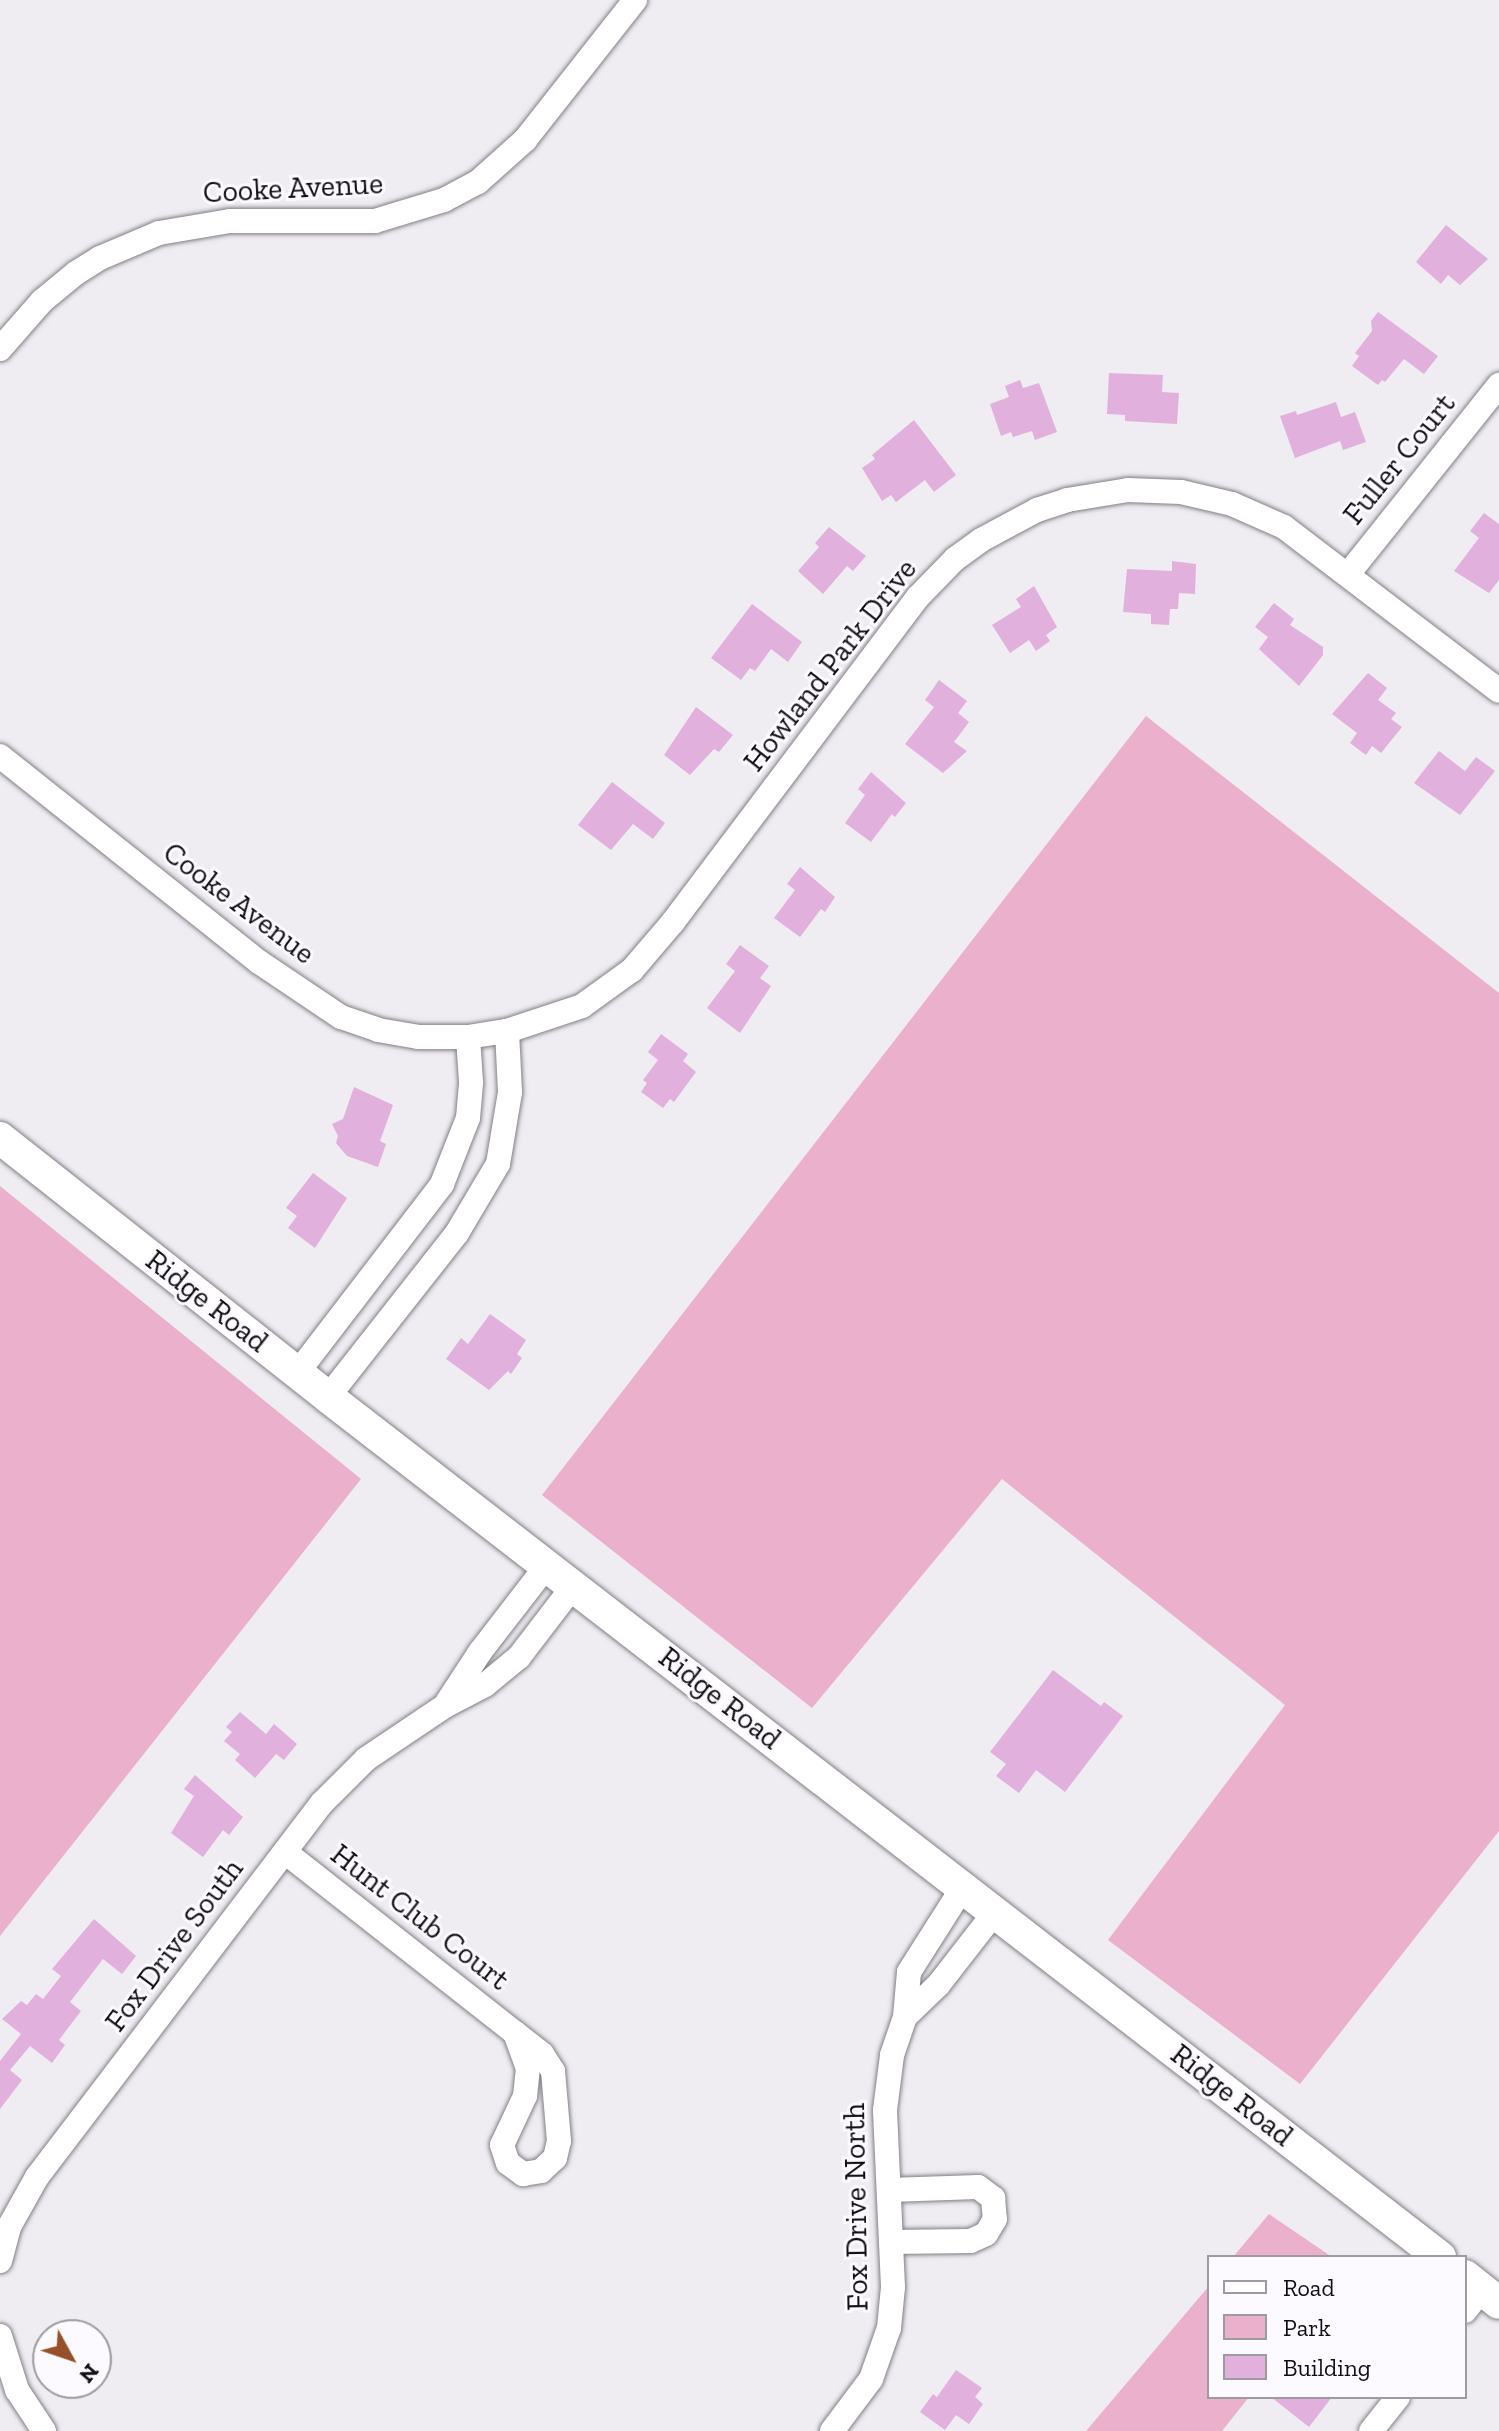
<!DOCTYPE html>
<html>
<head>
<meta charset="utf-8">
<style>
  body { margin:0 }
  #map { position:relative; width:1499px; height:2431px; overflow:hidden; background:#efecf2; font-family:"Zilla Slab",serif }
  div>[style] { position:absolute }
  .green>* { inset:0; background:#ebb0cb }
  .building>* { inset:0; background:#e2b0dc }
  .roads { filter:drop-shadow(0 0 2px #827f85) drop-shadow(0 0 2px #827f85) }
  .street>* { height:24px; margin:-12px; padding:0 12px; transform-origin:12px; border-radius:12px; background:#fff }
  .secondary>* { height:32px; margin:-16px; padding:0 16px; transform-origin:16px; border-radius:16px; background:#fff }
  span { translate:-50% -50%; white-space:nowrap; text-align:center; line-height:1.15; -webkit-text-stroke:6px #fcf9ff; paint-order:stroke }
  .street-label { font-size:30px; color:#100f11 }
  .legend { position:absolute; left:1207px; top:2255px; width:260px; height:144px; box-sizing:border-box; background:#fcf9ff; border:2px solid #9e9ba0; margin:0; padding:10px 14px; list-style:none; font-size:24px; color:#100f11 }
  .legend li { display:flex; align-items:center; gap:16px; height:40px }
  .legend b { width:40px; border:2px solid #9e9ba0 }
  .north { position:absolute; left:32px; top:2319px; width:80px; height:80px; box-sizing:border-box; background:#fcf9ff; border:2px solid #9e9ba0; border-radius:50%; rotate:130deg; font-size:22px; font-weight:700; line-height:32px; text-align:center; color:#100f11 }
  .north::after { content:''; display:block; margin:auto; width:28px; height:36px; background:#97502a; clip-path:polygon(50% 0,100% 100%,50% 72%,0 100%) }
</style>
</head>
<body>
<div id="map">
  <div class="green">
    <i style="clip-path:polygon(1146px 716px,1499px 993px,1499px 1831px,1300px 2084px,1108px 1940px,1285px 1705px,1002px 1479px,812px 1708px,542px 1495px)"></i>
    <i style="clip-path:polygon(0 1186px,361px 1479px,0 1936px)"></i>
    <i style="clip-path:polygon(1269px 2214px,1332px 2257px,1233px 2257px)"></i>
    <i style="clip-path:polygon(1209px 2286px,1209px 2397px,1249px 2397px,1222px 2431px,1086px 2431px)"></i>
  </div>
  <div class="building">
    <i style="clip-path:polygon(1446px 225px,1488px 259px,1460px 285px,1448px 275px,1441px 284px,1416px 262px)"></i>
    <i style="clip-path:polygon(1378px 312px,1438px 356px,1424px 374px,1404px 359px,1385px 382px,1382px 380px,1378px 385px,1352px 366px,1359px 356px,1355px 353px,1372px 331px,1371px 321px)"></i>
    <i style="clip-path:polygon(1109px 373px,1163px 375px,1162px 392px,1179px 393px,1177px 424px,1125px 421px,1125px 415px,1107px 414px)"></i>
    <i style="clip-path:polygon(1020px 380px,1023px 388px,1039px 383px,1057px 432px,1035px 440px,1032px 431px,1013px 437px,1011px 432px,1001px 436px,990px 404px,1009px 397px,1005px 386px)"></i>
    <i style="clip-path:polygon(1336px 402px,1341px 417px,1355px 412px,1366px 442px,1343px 450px,1340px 441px,1295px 458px,1280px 416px,1296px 411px,1297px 415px)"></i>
    <i style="clip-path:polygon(914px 420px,956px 475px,934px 492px,925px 480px,896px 502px,891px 495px,882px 501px,862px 468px,875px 459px,872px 455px)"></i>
    <i style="clip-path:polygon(1484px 513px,1499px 524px,1499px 580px,1489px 593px,1454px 571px,1479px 538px,1470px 531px)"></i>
    <i style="clip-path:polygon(829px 527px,866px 556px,853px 571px,847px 566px,823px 594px,798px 571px,819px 547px,815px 543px)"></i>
    <i style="clip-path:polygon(1172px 561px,1196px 564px,1195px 594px,1179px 593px,1178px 609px,1170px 609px,1169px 625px,1151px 624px,1151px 614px,1123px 612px,1127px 569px,1172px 571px)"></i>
    <i style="clip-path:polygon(1034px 586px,1057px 627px,1046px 635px,1050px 641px,1036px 651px,1029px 640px,1010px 653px,992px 625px,1021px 607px,1016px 599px)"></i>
    <i style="clip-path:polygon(1274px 603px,1294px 619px,1290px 625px,1323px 647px,1323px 655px,1299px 686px,1259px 649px,1268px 637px,1255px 627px)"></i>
    <i style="clip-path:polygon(752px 604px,802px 642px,788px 662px,771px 649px,755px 671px,750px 668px,741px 680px,711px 658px)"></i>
    <i style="clip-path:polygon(1368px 673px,1387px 688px,1378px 700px,1396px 713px,1391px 719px,1402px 727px,1381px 753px,1372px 746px,1366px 755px,1350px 743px,1357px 733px,1332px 714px)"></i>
    <i style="clip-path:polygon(939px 680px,967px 701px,958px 713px,969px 722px,954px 742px,967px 751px,943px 773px,905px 744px,934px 707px,925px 700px)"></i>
    <i style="clip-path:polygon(696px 707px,733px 735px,719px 752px,714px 749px,690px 775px,664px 755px)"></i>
    <i style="clip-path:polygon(1439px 751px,1465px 771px,1476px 757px,1495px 771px,1460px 815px,1414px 783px)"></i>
    <i style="clip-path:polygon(871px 772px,906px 803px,895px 817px,892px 814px,871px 842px,845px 823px,865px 795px,858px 789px)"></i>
    <i style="clip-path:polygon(612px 782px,665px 823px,653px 839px,633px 824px,611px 850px,578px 825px)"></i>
    <i style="clip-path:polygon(800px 867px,835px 897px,825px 912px,821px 909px,800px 937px,774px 918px,795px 890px,787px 884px)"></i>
    <i style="clip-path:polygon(740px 945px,769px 966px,760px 978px,771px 986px,740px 1033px,707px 1008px,735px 971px,726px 964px)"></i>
    <i style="clip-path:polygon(661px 1034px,688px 1054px,683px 1061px,696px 1072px,674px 1102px,670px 1099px,663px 1108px,641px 1092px,647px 1083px,643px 1080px,658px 1060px,648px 1052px)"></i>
    <i style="clip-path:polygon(354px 1087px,393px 1105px,380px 1141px,386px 1144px,378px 1167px,347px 1156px,336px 1143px,338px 1136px,332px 1124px,343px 1119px)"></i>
    <i style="clip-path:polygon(313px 1173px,347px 1198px,315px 1248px,288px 1228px,297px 1216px,286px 1208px)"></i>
    <i style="clip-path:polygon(490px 1314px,526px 1340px,517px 1354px,522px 1358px,511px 1374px,508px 1371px,489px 1390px,446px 1359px,461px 1338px,468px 1344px)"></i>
    <i style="clip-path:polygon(1053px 1670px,1101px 1706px,1104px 1702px,1123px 1716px,1065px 1792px,1036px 1770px,1019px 1793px,996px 1776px,1006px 1764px,990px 1752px)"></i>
    <i style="clip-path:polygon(240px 1712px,266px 1734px,274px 1724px,297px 1744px,284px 1760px,276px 1754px,255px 1778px,235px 1760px,240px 1754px,224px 1741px,232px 1732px,226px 1727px)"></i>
    <i style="clip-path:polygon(195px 1775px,243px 1817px,229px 1835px,223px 1830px,203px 1857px,171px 1833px,194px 1796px,184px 1789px)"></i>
    <i style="clip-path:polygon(94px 1919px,136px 1956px,122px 1974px,103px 1959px,70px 2002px,81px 2011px,59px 2040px,65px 2045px,52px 2063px,30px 2046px,10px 2070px,22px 2080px,0 2109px,0 2061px,21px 2034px,2px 2019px,21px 2001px,27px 2005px,36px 1994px,43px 1999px,61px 1976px,52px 1969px)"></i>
    <i style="clip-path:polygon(956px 2370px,982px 2388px,975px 2397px,983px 2404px,969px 2424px,956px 2415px,945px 2430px,920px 2412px,933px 2394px,937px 2397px)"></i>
    <i style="clip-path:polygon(1271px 2397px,1332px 2397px,1309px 2427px)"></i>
  </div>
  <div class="roads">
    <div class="street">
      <i style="left:0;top:349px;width:64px;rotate:-48.8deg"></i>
      <i style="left:42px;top:301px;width:44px;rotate:-39.5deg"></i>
      <i style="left:76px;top:273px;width:28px;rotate:-32deg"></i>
      <i style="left:100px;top:258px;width:64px;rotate:-23deg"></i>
      <i style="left:159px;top:233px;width:72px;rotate:-9.6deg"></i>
      <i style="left:230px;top:221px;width:145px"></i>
      <i style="left:375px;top:221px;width:72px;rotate:-16.9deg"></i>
      <i style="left:444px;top:200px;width:38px;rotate:-28deg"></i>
      <i style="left:478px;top:182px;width:63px;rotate:-41.8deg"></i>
      <i style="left:525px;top:140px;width:178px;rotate:-51.8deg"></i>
      <i style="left:1349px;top:573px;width:241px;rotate:-51.4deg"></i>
      <i style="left:0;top:756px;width:331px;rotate:38.5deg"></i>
      <i style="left:259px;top:962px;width:99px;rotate:33.9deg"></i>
      <i style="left:341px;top:1017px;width:39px;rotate:19deg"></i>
      <i style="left:378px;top:1030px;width:42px;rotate:9.7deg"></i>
      <i style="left:419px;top:1037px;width:49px"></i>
      <i style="left:468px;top:1037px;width:39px;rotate:-9deg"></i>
      <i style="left:507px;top:1031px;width:79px;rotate:-18.4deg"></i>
      <i style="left:582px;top:1006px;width:62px;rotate:-35.8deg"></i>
      <i style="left:632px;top:970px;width:63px;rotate:-49.5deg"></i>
      <i style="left:673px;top:922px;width:407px;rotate:-53deg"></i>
      <i style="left:918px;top:597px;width:53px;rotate:-45.8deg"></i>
      <i style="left:955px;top:559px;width:32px;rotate:-36deg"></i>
      <i style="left:981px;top:540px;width:64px;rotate:-28.2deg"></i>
      <i style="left:1037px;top:510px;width:32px;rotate:-18deg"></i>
      <i style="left:1067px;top:500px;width:62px;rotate:-9.3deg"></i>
      <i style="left:1128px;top:490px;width:53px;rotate:2.2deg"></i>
      <i style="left:1181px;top:492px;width:52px;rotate:13.2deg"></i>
      <i style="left:1232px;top:504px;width:57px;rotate:23.9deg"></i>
      <i style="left:1284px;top:527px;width:270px;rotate:37.3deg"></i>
      <i style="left:298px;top:1372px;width:237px;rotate:-52.5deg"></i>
      <i style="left:442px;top:1184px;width:71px;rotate:-68.5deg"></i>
      <i style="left:468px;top:1118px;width:36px;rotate:-85deg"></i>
      <i style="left:471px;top:1082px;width:45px;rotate:-93.8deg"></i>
      <i style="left:328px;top:1397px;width:209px;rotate:-51.8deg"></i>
      <i style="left:457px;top:1233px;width:80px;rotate:-59.3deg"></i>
      <i style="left:498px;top:1164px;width:73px;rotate:-80.5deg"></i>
      <i style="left:510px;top:1092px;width:61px;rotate:-92.8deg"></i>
      <i style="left:446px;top:1704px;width:62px;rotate:-56.8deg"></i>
      <i style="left:480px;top:1652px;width:111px;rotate:-52.3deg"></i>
      <i style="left:285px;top:1852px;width:293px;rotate:38.2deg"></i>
      <i style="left:515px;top:2033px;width:37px;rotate:70deg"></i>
      <i style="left:528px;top:2068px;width:28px;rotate:96deg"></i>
      <i style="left:525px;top:2096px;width:54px;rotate:115.1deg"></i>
      <i style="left:502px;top:2145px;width:19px;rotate:72deg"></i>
      <i style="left:508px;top:2163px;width:19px;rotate:36deg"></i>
      <i style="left:523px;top:2174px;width:18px;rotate:-9deg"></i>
      <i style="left:541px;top:2171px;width:19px;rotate:-43deg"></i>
      <i style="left:555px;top:2158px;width:17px;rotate:-77deg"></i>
      <i style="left:559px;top:2141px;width:70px;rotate:-94.9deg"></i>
      <i style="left:553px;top:2071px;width:20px;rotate:-123deg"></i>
      <i style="left:542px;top:2054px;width:34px;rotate:-142deg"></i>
      <i style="left:905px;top:2017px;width:47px;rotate:-44.1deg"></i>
      <i style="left:939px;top:1984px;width:91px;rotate:-52.1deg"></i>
      <i style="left:889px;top:2190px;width:89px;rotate:-1.9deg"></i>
      <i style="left:978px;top:2187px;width:19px;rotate:36deg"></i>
      <i style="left:993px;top:2198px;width:21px;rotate:85deg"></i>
      <i style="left:995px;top:2219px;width:17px;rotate:121deg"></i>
      <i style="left:986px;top:2234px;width:17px;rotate:156deg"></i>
      <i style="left:970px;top:2241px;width:79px;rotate:179.3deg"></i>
      <i style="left:0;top:2261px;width:35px;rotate:-75deg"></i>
      <i style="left:9px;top:2227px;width:57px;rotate:-60.8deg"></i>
      <i style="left:37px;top:2177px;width:470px;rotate:-52.7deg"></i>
      <i style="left:322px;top:1803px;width:62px;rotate:-45deg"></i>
      <i style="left:366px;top:1759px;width:95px;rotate:-33.9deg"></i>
      <i style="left:445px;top:1706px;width:45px;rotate:-27.7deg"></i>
      <i style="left:485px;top:1685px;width:44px;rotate:-39.5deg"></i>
      <i style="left:519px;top:1657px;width:91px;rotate:-52.6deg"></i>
      <i style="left:1465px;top:2311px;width:28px;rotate:-52deg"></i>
      <i style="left:0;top:2336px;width:57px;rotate:72.5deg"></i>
      <i style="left:17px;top:2390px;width:49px;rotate:56.6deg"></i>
      <i style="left:832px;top:2431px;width:65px;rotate:-53.1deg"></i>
      <i style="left:871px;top:2379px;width:54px;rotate:-70.6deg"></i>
      <i style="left:889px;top:2328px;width:41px;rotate:-84.4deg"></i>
      <i style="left:893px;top:2287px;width:177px;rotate:-92.6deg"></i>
      <i style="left:885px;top:2110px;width:55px;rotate:-82.7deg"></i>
      <i style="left:892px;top:2055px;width:40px;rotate:-71.1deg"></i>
      <i style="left:905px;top:2017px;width:45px;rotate:-84.9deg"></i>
      <i style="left:909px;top:1972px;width:101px;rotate:-57.6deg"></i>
      <i style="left:1371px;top:2431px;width:43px;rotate:-51.5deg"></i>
    </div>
    <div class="secondary">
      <i style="left:0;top:1138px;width:418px;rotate:38.3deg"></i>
      <i style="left:328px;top:1397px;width:1406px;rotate:37.72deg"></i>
      <i style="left:1465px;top:2276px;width:43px;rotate:38.5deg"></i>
    </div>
  </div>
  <div class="street-label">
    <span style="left:293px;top:188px;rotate:-3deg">Cooke Avenue</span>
    <span style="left:1399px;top:459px;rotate:-51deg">Fuller Court</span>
    <span style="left:830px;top:665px;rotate:-52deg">Howland Park Drive</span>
    <span style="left:239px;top:903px;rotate:37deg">Cooke Avenue</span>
    <span style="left:207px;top:1301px;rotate:38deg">Ridge Road</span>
    <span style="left:720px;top:1698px;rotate:38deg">Ridge Road</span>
    <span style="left:420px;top:1917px;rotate:38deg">Hunt Club Court</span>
    <span style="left:174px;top:1945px;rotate:-53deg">Fox Drive South</span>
    <span style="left:1232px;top:2095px;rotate:38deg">Ridge Road</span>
    <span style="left:856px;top:2207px;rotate:-91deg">Fox Drive North</span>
  </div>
  <ul class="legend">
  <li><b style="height:10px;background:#fff"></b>Road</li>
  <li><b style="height:22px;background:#ebb0cb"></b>Park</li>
  <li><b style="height:22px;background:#e2b0dc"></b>Building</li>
  </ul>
  <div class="north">N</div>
</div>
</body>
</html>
